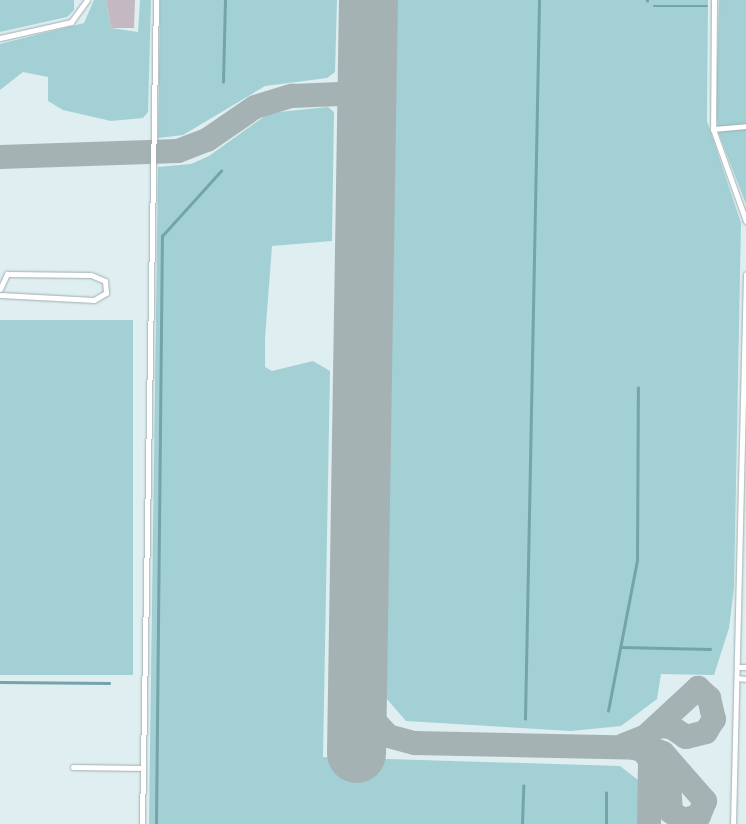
<!DOCTYPE html>
<html>
<head>
<meta charset="utf-8">
<style>
  body { margin:0 }
  #map { position:relative; width:746px; height:824px; overflow:hidden; background:#dfeef0; font-family:Helvetica,sans-serif }
  div>[style] { position:absolute }
  .green>* { inset:0; background:#a3d0d5; transform-origin:0 0 }
  .stream>* { height:2.5px; margin:-1.25px; padding:0 1.25px; transform-origin:1.25px; border-radius:1.25px; background:#74a4a9 }
  .taxiway>* { height:24px; margin:-12px; padding:0 12px; transform-origin:12px; border-radius:12px; background:#a5b2b3 }
  .runway>* { height:59px; margin:-29.5px; padding:0 29.5px; transform-origin:29.5px; border-radius:29.5px; background:#a5b2b3 }
  .building>* { inset:0; background:#c4b9c0 }
  .roads { filter:drop-shadow(0 0 1px #9faeaf) drop-shadow(0 0 1px #9faeaf) }
  .service>* { height:5px; margin:-2.5px; padding:0 2.5px; transform-origin:2.5px; border-radius:2.5px; background:#fff }
  span { translate:-50% -50%; white-space:nowrap; text-align:center; line-height:1.15; -webkit-text-stroke:4px #ecfbfd; paint-order:stroke }
</style>
</head>
<body>
<div id="map">
  <div class="green">
    <i style="clip-path:polygon(0 0,74px 0,74px 10px,67px 17px,0 32px)"></i>
    <i style="clip-path:polygon(94px 0,106px 0,111px 28px,138px 32px,140px 0,151px 0,148px 112px,143px 118px,111px 121px,63px 110px,48px 101px,48px 77px,23px 72px,0 90px,0 44px,84px 23px)"></i>
    <i style="clip-path:polygon(160px 0,337px 0,335px 72px,327px 78px,265px 86px,183px 135px,158px 138px)"></i>
    <i style="clip-path:polygon(397px 0,708px 0,707px 121px,741px 223px,734px 588px,729px 628px,714px 675px,661px 674px,657px 699px,621px 726px,571px 731px,406px 721px,386px 698px)"></i>
    <i style="clip-path:polygon(719px 0,746px 0,746px 204px,719px 134px,716px 112px)"></i>
    <i style="clip-path:polygon(328px 107px,334px 112px,332px 241px,272px 246px,265px 338px,265px 367px,272px 371px,313px 361px,330px 371px,323px 757px,620px 766px,642px 783px,641px 824px,149px 824px,158px 167px,191px 164px,209px 156px,269px 113px)"></i>
    <i style="left:0;top:320px;width:133px;height:355px"></i>
  </div>
  <div class="stream">
    <i style="left:647px;top:1px;width:1px;rotate:-90deg"></i>
    <i style="left:654px;top:6px;width:53px"></i>
    <i style="left:223px;top:82px;width:82px;rotate:-88.6deg"></i>
    <i style="left:621px;top:647px;width:89px;rotate:1.3deg"></i>
    <i style="left:0;top:682px;width:109px;rotate:0.5deg"></i>
    <i style="left:608px;top:711px;width:153px;rotate:-79.1deg"></i>
    <i style="left:637px;top:561px;width:173px;rotate:-89.7deg"></i>
    <i style="left:525px;top:719px;width:719px;rotate:-88.88deg"></i>
    <i style="left:156px;top:824px;width:588px;rotate:-89.42deg"></i>
    <i style="left:162px;top:236px;width:88px;rotate:-47.8deg"></i>
    <i style="left:522px;top:824px;width:38px;rotate:-88deg"></i>
    <i style="left:606px;top:824px;width:31px;rotate:-90deg"></i>
  </div>
  <div class="taxiway">
    <i style="left:340px;top:94px;width:12px;rotate:-14deg"></i>
    <i style="left:352px;top:91px;width:27px;rotate:-59deg"></i>
    <i style="left:0;top:157px;width:178px;rotate:-1.9deg"></i>
    <i style="left:178px;top:151px;width:31px;rotate:-21deg"></i>
    <i style="left:207px;top:140px;width:58px;rotate:-34.5deg"></i>
    <i style="left:255px;top:107px;width:39px;rotate:-17deg"></i>
    <i style="left:292px;top:96px;width:48px;rotate:-2.4deg"></i>
    <i style="left:340px;top:94px;width:15px;rotate:23deg"></i>
    <i style="left:354px;top:100px;width:25px;rotate:63deg"></i>
    <i style="left:357px;top:668px;width:44px;rotate:79.5deg"></i>
    <i style="left:365px;top:711px;width:34px;rotate:47deg"></i>
    <i style="left:388px;top:736px;width:28px;rotate:15deg"></i>
    <i style="left:415px;top:743px;width:236px;rotate:1.2deg"></i>
    <i style="left:651px;top:748px;width:13px;rotate:23deg"></i>
    <i style="left:663px;top:753px;width:64px;rotate:48.8deg"></i>
    <i style="left:705px;top:801px;width:16px;rotate:112deg"></i>
    <i style="left:699px;top:816px;width:16px;rotate:166deg"></i>
    <i style="left:683px;top:820px;width:14px;rotate:-146deg"></i>
    <i style="left:671px;top:812px;width:44px;rotate:-93.9deg"></i>
    <i style="left:624px;top:745px;width:24px;rotate:-22deg"></i>
    <i style="left:646px;top:736px;width:71px;rotate:-42.7deg"></i>
    <i style="left:698px;top:688px;width:15px;rotate:42deg"></i>
    <i style="left:709px;top:698px;width:22px;rotate:77deg"></i>
    <i style="left:714px;top:719px;width:15px;rotate:122deg"></i>
    <i style="left:706px;top:732px;width:21px;rotate:166deg"></i>
    <i style="left:686px;top:737px;width:18px;rotate:-146deg"></i>
    <i style="left:671px;top:727px;width:14px;rotate:-176deg"></i>
    <i style="left:631px;top:747px;width:14px;rotate:17deg"></i>
    <i style="left:644px;top:751px;width:12px;rotate:59deg"></i>
    <i style="left:650px;top:761px;width:63px;rotate:90.9deg"></i>
  </div>
  <div class="runway">
    <i style="left:356px;top:753px;width:753px;rotate:-89.09deg"></i>
  </div>
  <div class="building">
    <i style="clip-path:polygon(106px 0,135px 0,134px 28px,111px 28px)"></i>
  </div>
  <div class="roads">
    <div class="service">
      <i style="left:714px;top:0;width:129px;rotate:90.4deg"></i>
      <i style="left:713px;top:129px;width:98px;rotate:70.3deg"></i>
      <i style="left:0;top:38px;width:73px;rotate:-12.7deg"></i>
      <i style="left:71px;top:22px;width:27px;rotate:-54deg"></i>
      <i style="left:713px;top:129px;width:33px;rotate:-5deg"></i>
      <i style="left:0;top:289px;width:17px;rotate:-65deg"></i>
      <i style="left:7px;top:274px;width:84px;rotate:0.7deg"></i>
      <i style="left:91px;top:275px;width:15px;rotate:23deg"></i>
      <i style="left:105px;top:281px;width:12px;rotate:85deg"></i>
      <i style="left:106px;top:293px;width:14px;rotate:150deg"></i>
      <i style="left:94px;top:300px;width:94px;rotate:-177deg"></i>
      <i style="left:737px;top:667px;width:9px"></i>
      <i style="left:737px;top:678px;width:9px;rotate:6deg"></i>
      <i style="left:73px;top:767px;width:70px;rotate:0.8deg"></i>
      <i style="left:142px;top:824px;width:824px;rotate:-89.03deg"></i>
      <i style="left:733px;top:824px;width:550px;rotate:-88.65deg"></i>
    </div>
  </div>
</div>
</body>
</html>
